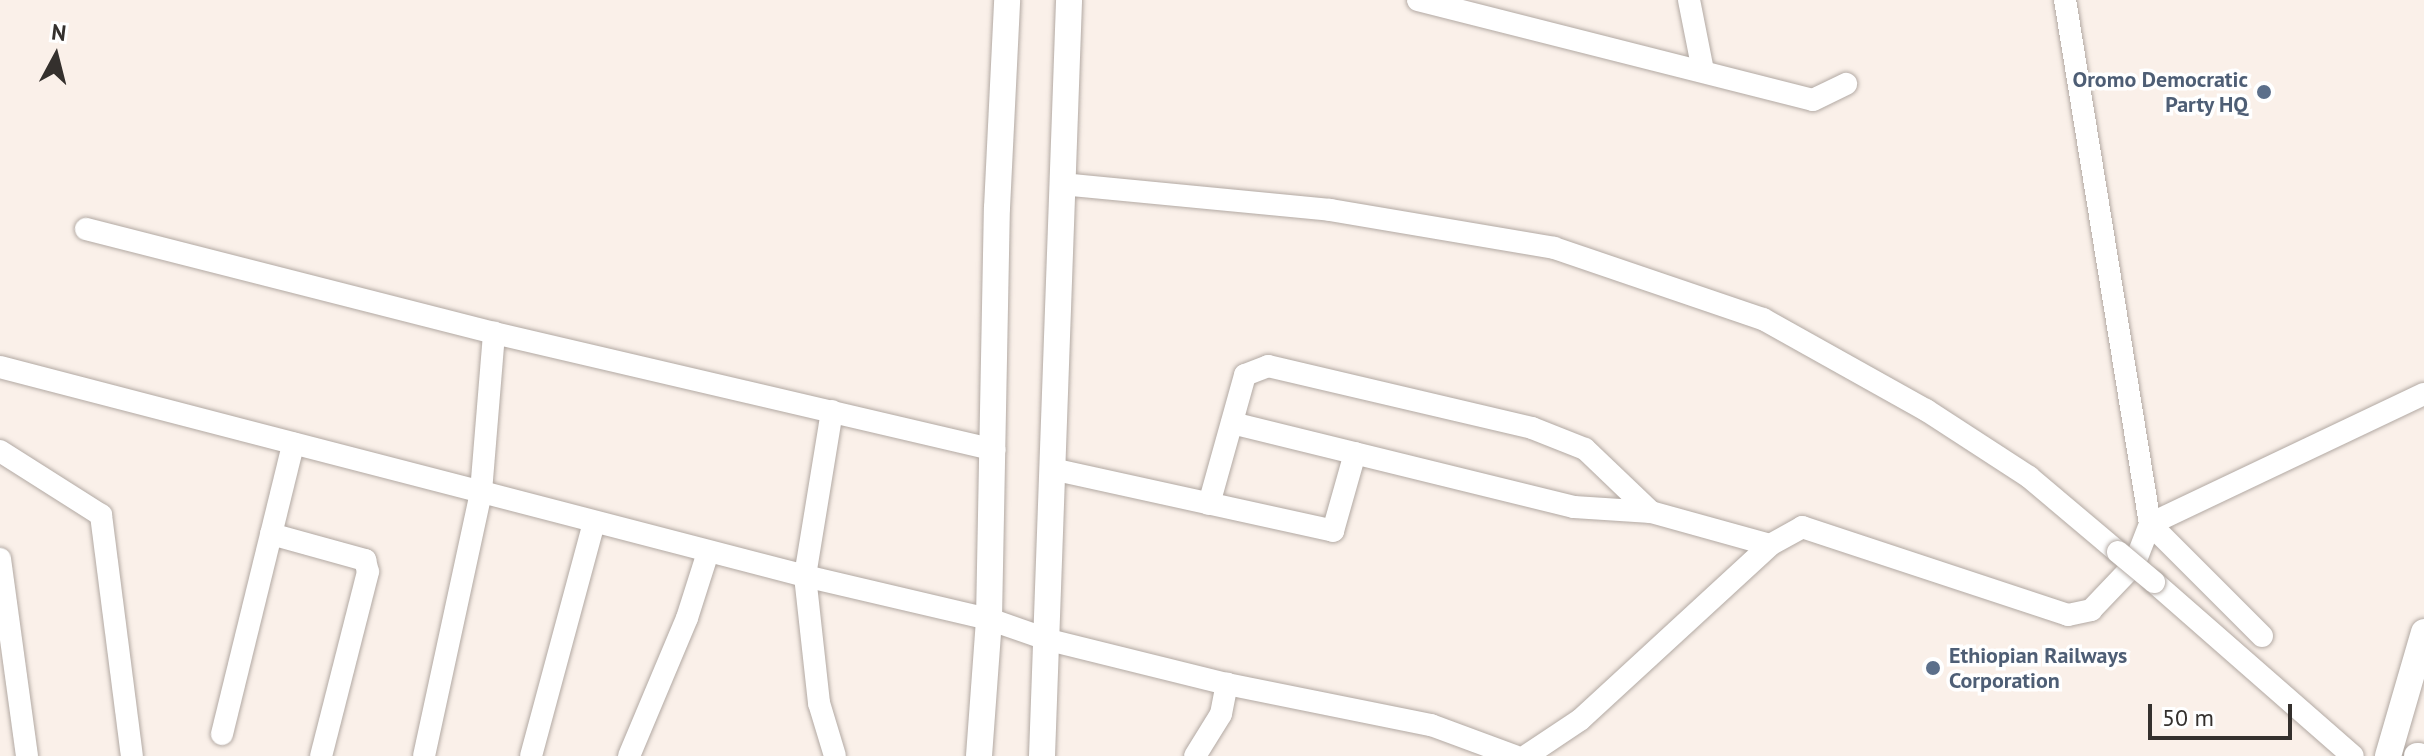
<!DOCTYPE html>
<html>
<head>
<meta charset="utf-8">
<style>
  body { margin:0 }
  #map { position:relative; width:2424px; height:756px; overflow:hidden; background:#faf0e9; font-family:"PT Sans",sans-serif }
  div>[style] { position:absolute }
  .roads { filter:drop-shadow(0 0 2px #b2a9a3) drop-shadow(0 0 2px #b2a9a3) }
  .minor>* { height:22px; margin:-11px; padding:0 11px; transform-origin:11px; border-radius:11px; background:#fff }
  .major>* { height:26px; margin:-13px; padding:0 13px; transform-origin:13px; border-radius:13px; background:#fff }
  .bridges { filter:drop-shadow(0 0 2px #b2a9a3) drop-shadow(0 0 2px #b2a9a3) }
  .minor-bridge>* { height:22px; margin:-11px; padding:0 11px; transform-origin:11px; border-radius:11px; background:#fff }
  .dots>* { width:22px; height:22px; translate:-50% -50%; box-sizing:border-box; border:4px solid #fff; border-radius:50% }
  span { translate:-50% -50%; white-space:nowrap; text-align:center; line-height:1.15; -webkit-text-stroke:7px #fff; paint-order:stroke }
  .service-label { font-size:22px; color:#4e5e75; font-weight:700 }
  .right { translate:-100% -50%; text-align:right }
  .left { translate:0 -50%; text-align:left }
  .north { position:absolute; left:16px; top:16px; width:80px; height:80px; -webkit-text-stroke:6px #fff; paint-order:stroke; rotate:7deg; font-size:22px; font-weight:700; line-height:32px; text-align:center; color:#34302d }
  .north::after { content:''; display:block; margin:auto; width:28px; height:36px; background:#34302d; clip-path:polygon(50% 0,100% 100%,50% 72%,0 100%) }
  .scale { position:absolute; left:2148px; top:704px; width:144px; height:36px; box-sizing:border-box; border:4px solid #34302d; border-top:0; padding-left:10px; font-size:24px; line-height:28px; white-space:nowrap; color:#34302d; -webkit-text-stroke:6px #fff; paint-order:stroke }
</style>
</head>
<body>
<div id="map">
  <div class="roads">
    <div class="minor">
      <i style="left:1418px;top:0;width:407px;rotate:14.2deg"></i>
      <i style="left:1813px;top:100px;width:37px;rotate:-26deg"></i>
      <i style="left:1689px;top:0;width:72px;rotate:78.8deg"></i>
      <i style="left:1062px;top:184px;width:269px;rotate:5.5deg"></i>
      <i style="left:1330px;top:210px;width:227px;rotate:9.6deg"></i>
      <i style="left:1554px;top:248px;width:221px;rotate:18.8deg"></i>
      <i style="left:1763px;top:319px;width:187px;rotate:29.2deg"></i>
      <i style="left:1926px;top:410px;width:123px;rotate:33deg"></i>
      <i style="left:2029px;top:477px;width:116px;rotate:40.1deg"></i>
      <i style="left:86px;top:229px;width:421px;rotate:14.3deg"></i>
      <i style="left:494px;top:333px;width:514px;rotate:13.14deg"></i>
      <i style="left:0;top:367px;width:832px;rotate:14.55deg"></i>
      <i style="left:805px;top:576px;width:189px;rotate:13.2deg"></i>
      <i style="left:989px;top:619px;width:64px;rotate:19.3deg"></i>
      <i style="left:1049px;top:640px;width:183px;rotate:13.9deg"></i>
      <i style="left:1227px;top:684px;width:208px;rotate:11.4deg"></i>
      <i style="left:1431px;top:725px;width:90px;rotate:20.3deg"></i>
      <i style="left:832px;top:411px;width:167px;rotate:99.3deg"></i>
      <i style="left:805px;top:576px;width:128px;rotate:83.7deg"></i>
      <i style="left:819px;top:703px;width:55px;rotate:73.2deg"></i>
      <i style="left:1232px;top:423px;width:352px;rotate:13.8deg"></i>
      <i style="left:1574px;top:507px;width:77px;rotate:3.7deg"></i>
      <i style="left:1651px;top:512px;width:123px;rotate:15.5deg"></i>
      <i style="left:0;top:451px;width:120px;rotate:32.4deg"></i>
      <i style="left:101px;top:515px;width:243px;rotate:82.7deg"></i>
      <i style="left:1052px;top:469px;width:288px;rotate:12.4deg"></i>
      <i style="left:1333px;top:531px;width:81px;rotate:-74.2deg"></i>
      <i style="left:1209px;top:504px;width:134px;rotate:-74.4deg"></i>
      <i style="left:1245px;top:375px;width:25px;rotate:-21deg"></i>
      <i style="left:1268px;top:366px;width:271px;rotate:13.2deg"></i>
      <i style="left:1532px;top:428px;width:57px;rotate:21.6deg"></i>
      <i style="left:1585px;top:449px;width:91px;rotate:43.7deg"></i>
      <i style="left:271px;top:534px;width:98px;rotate:15.5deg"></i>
      <i style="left:365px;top:560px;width:12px;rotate:76deg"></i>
      <i style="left:368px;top:572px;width:190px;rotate:104.3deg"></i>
      <i style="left:0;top:559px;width:199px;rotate:82.2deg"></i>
      <i style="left:2154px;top:582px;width:264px;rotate:41.2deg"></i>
      <i style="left:2262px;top:636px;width:158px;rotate:-135deg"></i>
      <i style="left:2150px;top:524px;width:303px;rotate:-25.4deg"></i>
      <i style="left:222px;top:734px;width:299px;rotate:-76.2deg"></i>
      <i style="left:424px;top:756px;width:270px;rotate:-77.8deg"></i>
      <i style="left:481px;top:492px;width:160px;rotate:-85.3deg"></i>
      <i style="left:531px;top:756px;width:242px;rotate:-74.9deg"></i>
      <i style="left:629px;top:756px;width:150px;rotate:-67.2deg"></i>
      <i style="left:687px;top:618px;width:69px;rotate:-72.3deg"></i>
      <i style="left:1195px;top:756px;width:49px;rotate:-58.2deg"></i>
      <i style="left:1221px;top:714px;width:31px;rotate:-79deg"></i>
      <i style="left:1526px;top:756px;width:65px;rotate:-33.7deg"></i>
      <i style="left:1580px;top:720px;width:258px;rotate:-42.6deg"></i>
      <i style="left:1770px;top:545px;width:37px;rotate:-29deg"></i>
      <i style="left:1802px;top:527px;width:280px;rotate:18.3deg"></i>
      <i style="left:2068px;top:615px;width:24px;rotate:-12deg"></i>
      <i style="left:2091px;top:610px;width:62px;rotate:-46.3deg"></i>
      <i style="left:2134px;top:565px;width:44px;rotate:-68.7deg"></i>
      <i style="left:2150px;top:524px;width:531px;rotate:-99.21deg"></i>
    </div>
    <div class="major">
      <i style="left:979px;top:756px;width:137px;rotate:-85.8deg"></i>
      <i style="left:989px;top:619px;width:411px;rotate:-88.9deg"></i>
      <i style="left:997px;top:208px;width:208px;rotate:-87.2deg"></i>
      <i style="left:1042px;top:756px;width:756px;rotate:-87.95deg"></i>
      <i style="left:2388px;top:756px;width:129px;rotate:-73.8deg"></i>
      <i style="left:2417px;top:756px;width:2px"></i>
    </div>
  </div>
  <div class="bridges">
    <div class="minor-bridge">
      <i style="left:2118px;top:552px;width:47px;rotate:39.8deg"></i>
    </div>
  </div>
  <div class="dots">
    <i style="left:2264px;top:92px;background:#5c6f8a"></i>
    <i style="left:1933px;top:668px;background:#5c6f8a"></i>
  </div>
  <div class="service-label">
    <span class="right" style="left:2248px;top:92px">Oromo Democratic<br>Party HQ</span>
    <span class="left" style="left:1949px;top:668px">Ethiopian Railways<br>Corporation</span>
  </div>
  <div class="north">N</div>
  <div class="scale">50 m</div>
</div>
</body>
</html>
